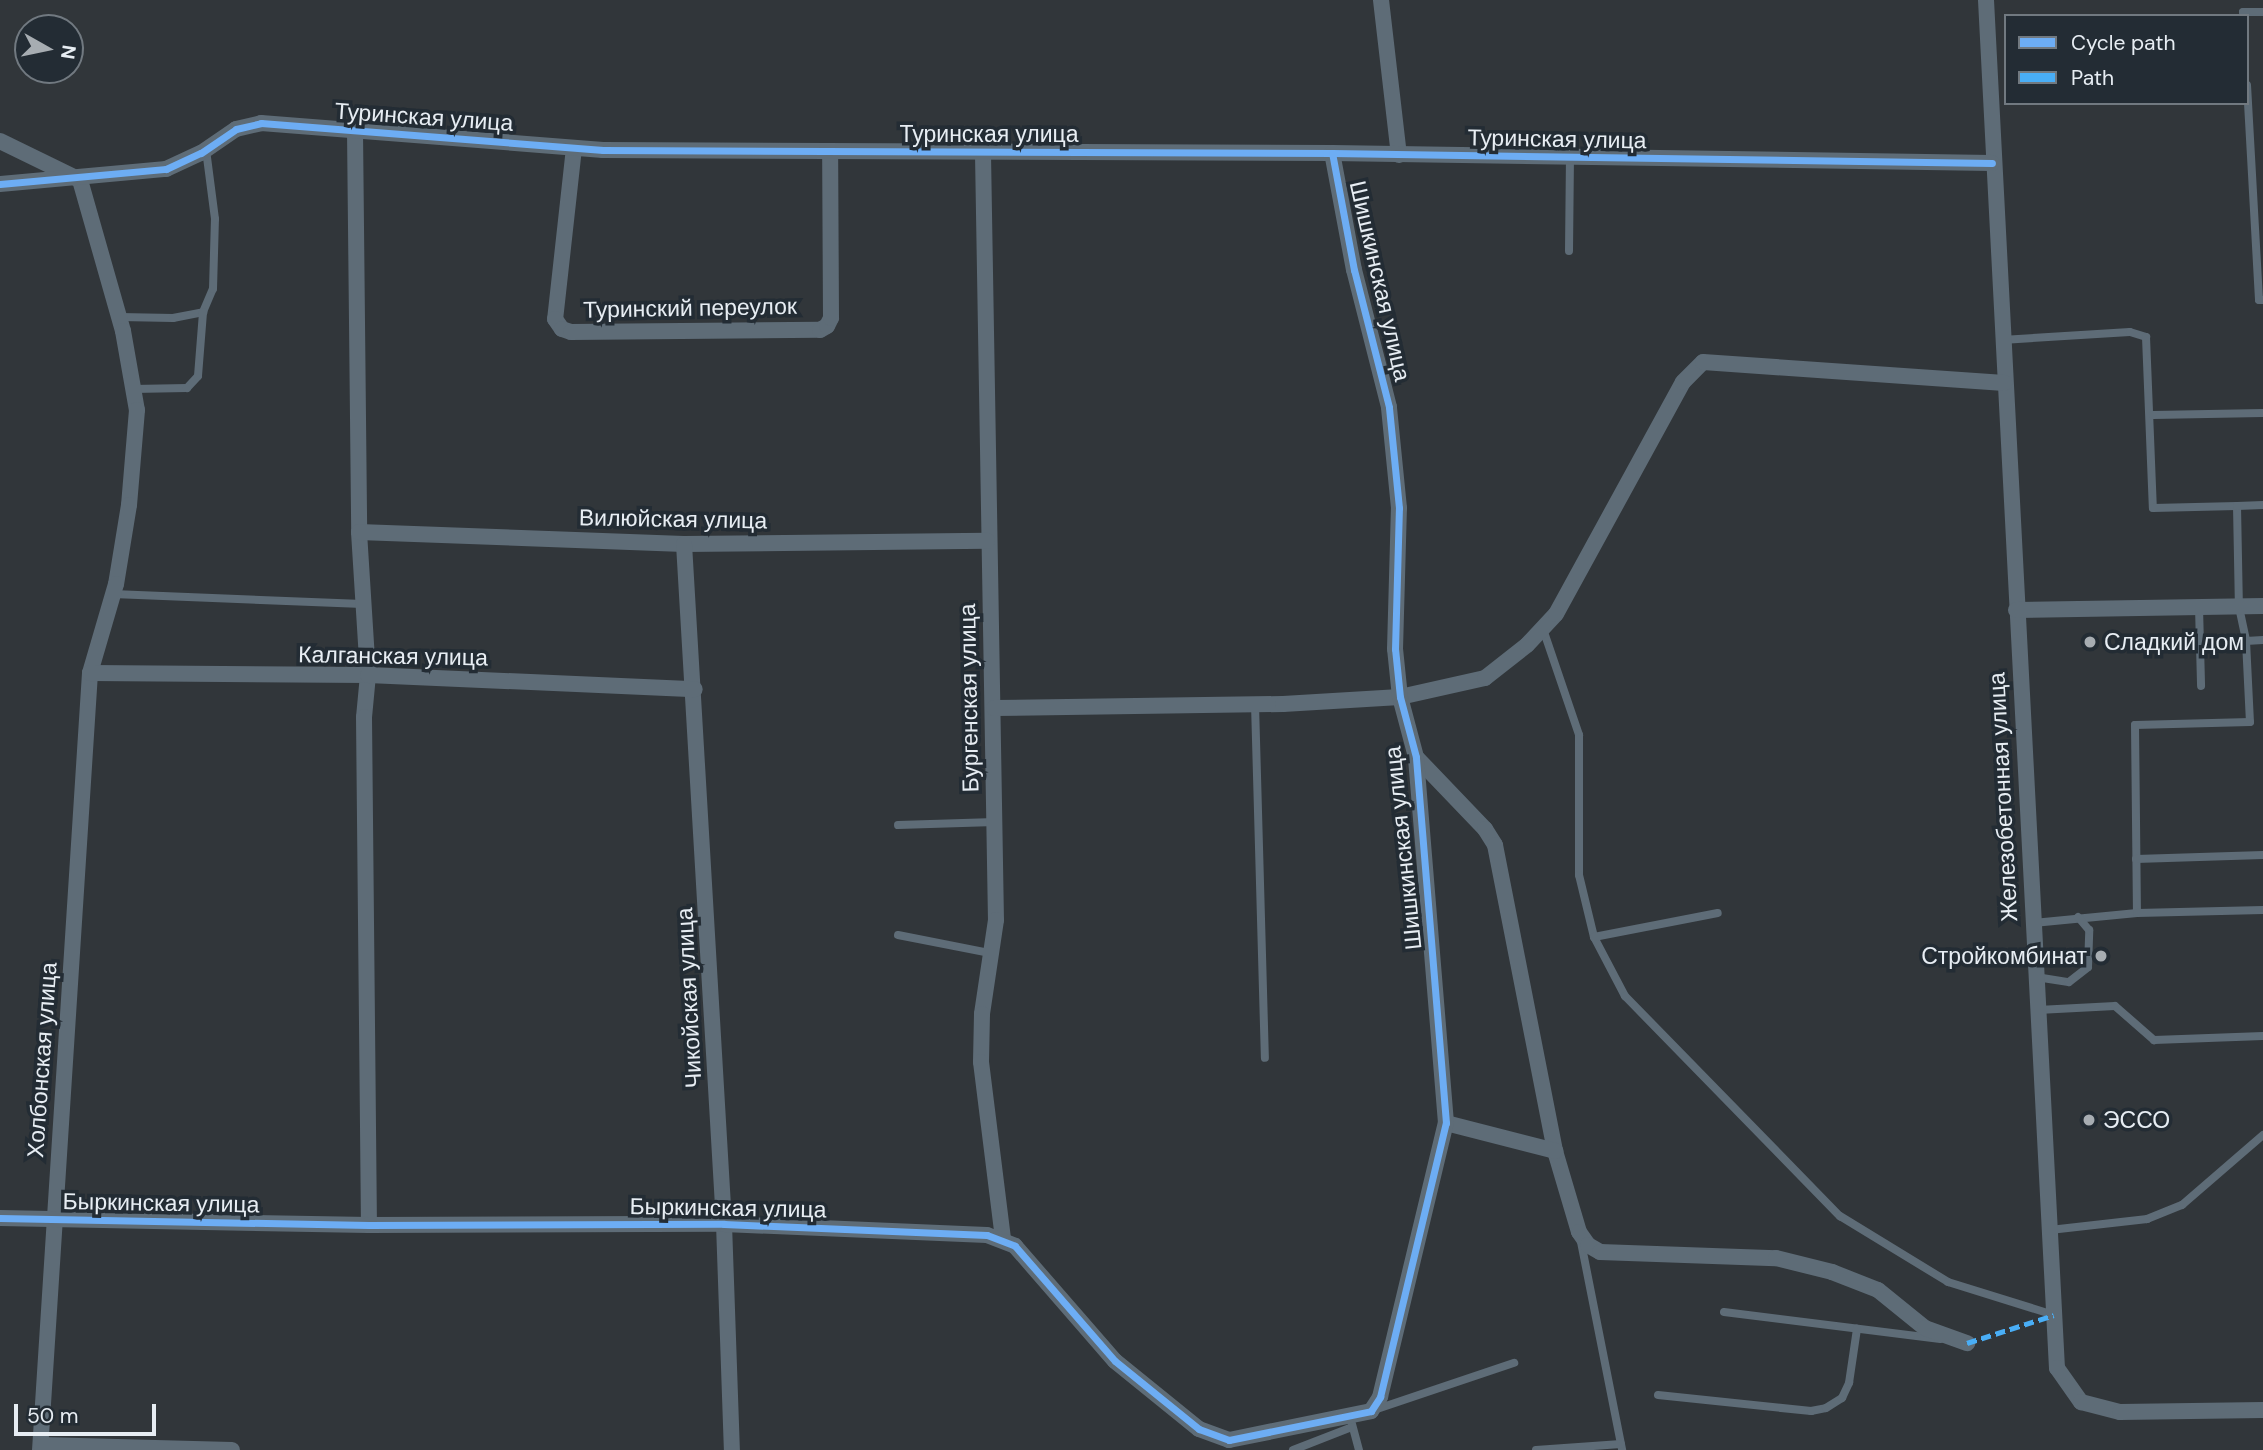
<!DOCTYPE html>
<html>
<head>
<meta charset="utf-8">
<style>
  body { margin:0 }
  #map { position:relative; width:2263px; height:1450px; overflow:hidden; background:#31363a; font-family:"DM Sans",sans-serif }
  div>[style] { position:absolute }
  .service>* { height:8px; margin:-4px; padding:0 4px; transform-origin:4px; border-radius:4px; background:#5e6c77 }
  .minor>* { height:16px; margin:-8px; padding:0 8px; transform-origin:8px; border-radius:8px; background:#5e6c77 }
  .quiet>* { height:5px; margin-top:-2.5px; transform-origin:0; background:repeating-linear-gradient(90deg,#49aef6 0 10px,transparent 0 15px) }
  .cycleway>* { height:7px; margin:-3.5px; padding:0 3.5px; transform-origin:3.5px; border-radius:3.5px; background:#6dadf4 }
  .dots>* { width:19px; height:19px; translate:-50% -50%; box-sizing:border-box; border:4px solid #232c34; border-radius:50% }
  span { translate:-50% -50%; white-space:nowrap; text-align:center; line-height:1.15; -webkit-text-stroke:7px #232c34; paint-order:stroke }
  .street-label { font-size:23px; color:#e7edf3 }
  .poi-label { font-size:23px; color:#e7edf3 }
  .left { translate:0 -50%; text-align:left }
  .right { translate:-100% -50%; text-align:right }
  .legend { position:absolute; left:2004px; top:14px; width:245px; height:91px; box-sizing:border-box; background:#232c34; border:2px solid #717980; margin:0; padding:9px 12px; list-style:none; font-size:21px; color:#e7edf3 }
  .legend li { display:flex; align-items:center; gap:14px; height:35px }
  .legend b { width:35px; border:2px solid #717980 }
  .north { position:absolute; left:14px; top:14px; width:70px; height:70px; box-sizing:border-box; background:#232c34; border:2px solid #717980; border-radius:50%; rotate:99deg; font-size:19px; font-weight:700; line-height:28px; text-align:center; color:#e7edf3 }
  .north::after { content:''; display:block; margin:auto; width:24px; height:32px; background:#a7adb2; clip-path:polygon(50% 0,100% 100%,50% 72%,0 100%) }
  .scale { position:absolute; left:14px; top:1404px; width:142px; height:32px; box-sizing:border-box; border:4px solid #e7edf3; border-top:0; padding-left:9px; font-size:21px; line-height:24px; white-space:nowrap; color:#e7edf3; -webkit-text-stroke:5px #232c34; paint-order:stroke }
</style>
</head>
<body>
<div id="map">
  <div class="service">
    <i style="left:2244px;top:16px;width:4px;rotate:-104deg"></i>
    <i style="left:2243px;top:12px;width:20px"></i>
    <i style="left:2247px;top:85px;width:215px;rotate:86.8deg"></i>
    <i style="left:2259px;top:300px;width:4px"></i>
    <i style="left:1569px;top:251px;width:92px;rotate:-89.4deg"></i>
    <i style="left:120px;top:317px;width:53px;rotate:1.1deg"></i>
    <i style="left:173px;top:318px;width:31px;rotate:-11deg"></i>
    <i style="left:203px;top:312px;width:25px;rotate:-67deg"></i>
    <i style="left:213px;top:289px;width:70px;rotate:-88.4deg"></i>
    <i style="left:215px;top:219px;width:70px;rotate:-97.4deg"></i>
    <i style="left:2002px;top:340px;width:128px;rotate:-3.6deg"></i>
    <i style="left:2130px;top:332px;width:17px;rotate:17deg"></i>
    <i style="left:2146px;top:337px;width:171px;rotate:87.7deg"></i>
    <i style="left:2153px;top:508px;width:84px;rotate:-1.4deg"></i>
    <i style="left:2237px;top:506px;width:101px;rotate:88.9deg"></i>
    <i style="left:2239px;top:607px;width:35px;rotate:78deg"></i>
    <i style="left:2246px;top:641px;width:81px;rotate:87.2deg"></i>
    <i style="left:2250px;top:722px;width:115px;rotate:178.5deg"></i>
    <i style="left:2135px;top:725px;width:188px;rotate:89.4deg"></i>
    <i style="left:2137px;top:913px;width:104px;rotate:174.5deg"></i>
    <i style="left:133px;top:389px;width:54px;rotate:-1.1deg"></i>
    <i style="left:187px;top:388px;width:16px;rotate:-47deg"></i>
    <i style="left:198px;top:376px;width:64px;rotate:-85.5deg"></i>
    <i style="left:2153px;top:415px;width:110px;rotate:-1deg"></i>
    <i style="left:2237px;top:506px;width:26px;rotate:-2deg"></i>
    <i style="left:113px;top:594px;width:250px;rotate:2.3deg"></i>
    <i style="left:2199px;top:607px;width:79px;rotate:88.5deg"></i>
    <i style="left:1543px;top:629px;width:112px;rotate:71.2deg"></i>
    <i style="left:1579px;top:735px;width:140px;rotate:90deg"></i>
    <i style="left:1579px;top:875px;width:64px;rotate:76.4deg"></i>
    <i style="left:1594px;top:937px;width:67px;rotate:62.3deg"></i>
    <i style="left:1625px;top:996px;width:308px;rotate:45.7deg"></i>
    <i style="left:1840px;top:1216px;width:127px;rotate:31.4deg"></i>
    <i style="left:1948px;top:1282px;width:111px;rotate:17.3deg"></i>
    <i style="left:2246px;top:641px;width:17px;rotate:-3deg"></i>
    <i style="left:1255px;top:704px;width:354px;rotate:88.4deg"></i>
    <i style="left:898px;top:825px;width:97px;rotate:-1.8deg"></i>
    <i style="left:2136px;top:859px;width:127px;rotate:-1.8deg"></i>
    <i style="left:2137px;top:913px;width:126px;rotate:-1.4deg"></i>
    <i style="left:898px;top:935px;width:94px;rotate:11.1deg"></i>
    <i style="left:1594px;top:937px;width:126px;rotate:-11deg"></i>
    <i style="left:2036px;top:977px;width:33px;rotate:9deg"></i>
    <i style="left:2069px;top:982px;width:24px;rotate:-38deg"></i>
    <i style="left:2088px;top:967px;width:37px;rotate:-88deg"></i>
    <i style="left:2089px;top:930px;width:17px;rotate:-130deg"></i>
    <i style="left:2038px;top:1010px;width:77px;rotate:-3deg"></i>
    <i style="left:2115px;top:1006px;width:52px;rotate:41.1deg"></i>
    <i style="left:2154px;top:1040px;width:109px;rotate:-2.1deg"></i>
    <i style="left:2050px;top:1230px;width:98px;rotate:-6.5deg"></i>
    <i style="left:2147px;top:1219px;width:38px;rotate:-22deg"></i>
    <i style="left:2182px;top:1205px;width:107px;rotate:-40.8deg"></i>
    <i style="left:1581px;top:1242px;width:212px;rotate:78.8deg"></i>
    <i style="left:1724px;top:1312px;width:218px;rotate:7.1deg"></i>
    <i style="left:1658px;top:1395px;width:154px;rotate:6deg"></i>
    <i style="left:1811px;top:1411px;width:15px;rotate:-11deg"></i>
    <i style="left:1826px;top:1408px;width:19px;rotate:-32deg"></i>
    <i style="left:1842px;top:1398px;width:17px;rotate:-65deg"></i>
    <i style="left:1849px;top:1383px;width:55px;rotate:-81.6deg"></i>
    <i style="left:1374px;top:1410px;width:148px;rotate:-18.6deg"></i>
    <i style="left:1352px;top:1424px;width:27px;rotate:75deg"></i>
    <i style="left:1293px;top:1450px;width:63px;rotate:-21.3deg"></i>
    <i style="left:1536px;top:1450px;width:85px;rotate:-4deg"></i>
  </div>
  <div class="minor">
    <i style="left:1381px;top:0;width:156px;rotate:83.4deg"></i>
    <i style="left:1986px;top:0;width:1370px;rotate:87.03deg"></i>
    <i style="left:2057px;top:1368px;width:42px;rotate:54.8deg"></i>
    <i style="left:2081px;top:1402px;width:40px;rotate:14.4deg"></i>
    <i style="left:2120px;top:1412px;width:143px;rotate:-0.8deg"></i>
    <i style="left:355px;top:131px;width:401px;rotate:89.4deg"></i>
    <i style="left:359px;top:532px;width:143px;rotate:86.4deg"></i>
    <i style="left:368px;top:675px;width:42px;rotate:95.4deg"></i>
    <i style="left:364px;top:717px;width:508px;rotate:89.44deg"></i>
    <i style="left:0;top:141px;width:89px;rotate:26deg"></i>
    <i style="left:80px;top:180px;width:157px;rotate:74.1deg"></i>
    <i style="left:123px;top:331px;width:80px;rotate:80deg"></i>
    <i style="left:137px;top:410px;width:95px;rotate:94.8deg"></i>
    <i style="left:129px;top:505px;width:80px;rotate:99.3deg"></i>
    <i style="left:116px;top:584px;width:93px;rotate:106.3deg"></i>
    <i style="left:90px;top:673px;width:779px;rotate:93.68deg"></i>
    <i style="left:574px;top:148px;width:172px;rotate:96.3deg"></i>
    <i style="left:555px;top:319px;width:12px;rotate:55deg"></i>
    <i style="left:562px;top:329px;width:9px;rotate:18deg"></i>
    <i style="left:571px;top:332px;width:249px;rotate:-0.5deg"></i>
    <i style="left:820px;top:330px;width:8px;rotate:-30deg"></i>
    <i style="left:827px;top:326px;width:9px;rotate:-63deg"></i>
    <i style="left:831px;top:318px;width:166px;rotate:-90.3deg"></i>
    <i style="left:983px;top:154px;width:766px;rotate:89.03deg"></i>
    <i style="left:996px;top:920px;width:95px;rotate:98.5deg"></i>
    <i style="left:982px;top:1014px;width:48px;rotate:91.2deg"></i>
    <i style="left:981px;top:1062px;width:177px;rotate:82.9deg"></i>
    <i style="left:0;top:184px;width:167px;rotate:-5.2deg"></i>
    <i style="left:166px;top:169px;width:38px;rotate:-25deg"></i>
    <i style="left:201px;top:153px;width:42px;rotate:-34.4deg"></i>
    <i style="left:236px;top:129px;width:26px;rotate:-13deg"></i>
    <i style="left:261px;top:123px;width:343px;rotate:4.5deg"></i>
    <i style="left:603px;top:150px;width:729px;rotate:0.24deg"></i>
    <i style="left:1332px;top:153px;width:660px;rotate:0.87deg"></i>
    <i style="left:359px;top:532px;width:325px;rotate:2.1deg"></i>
    <i style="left:684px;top:544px;width:303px;rotate:-0.6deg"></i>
    <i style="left:684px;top:544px;width:681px;rotate:86.63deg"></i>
    <i style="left:724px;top:1224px;width:226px;rotate:88deg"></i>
    <i style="left:2016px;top:610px;width:247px;rotate:-0.9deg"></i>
    <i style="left:90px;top:673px;width:278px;rotate:0.4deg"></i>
    <i style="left:368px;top:675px;width:327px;rotate:2.5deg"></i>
    <i style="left:994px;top:708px;width:289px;rotate:-0.8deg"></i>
    <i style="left:1283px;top:704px;width:117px;rotate:-3.4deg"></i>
    <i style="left:1400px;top:697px;width:87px;rotate:-12.6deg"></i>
    <i style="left:1485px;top:678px;width:53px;rotate:-38.2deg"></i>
    <i style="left:1527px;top:645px;width:42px;rotate:-46.9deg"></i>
    <i style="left:1556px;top:614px;width:264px;rotate:-61.3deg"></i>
    <i style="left:1683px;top:382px;width:28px;rotate:-45deg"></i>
    <i style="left:1703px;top:362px;width:302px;rotate:4deg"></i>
    <i style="left:1416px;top:757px;width:100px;rotate:46.2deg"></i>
    <i style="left:1485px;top:829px;width:19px;rotate:58deg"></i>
    <i style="left:1495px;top:845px;width:312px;rotate:78.9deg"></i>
    <i style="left:1555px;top:1151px;width:84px;rotate:73.5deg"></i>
    <i style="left:1579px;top:1232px;width:16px;rotate:55deg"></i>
    <i style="left:1588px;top:1245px;width:14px;rotate:30deg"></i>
    <i style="left:1600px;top:1252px;width:176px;rotate:2deg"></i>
    <i style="left:1776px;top:1258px;width:58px;rotate:14deg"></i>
    <i style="left:1832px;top:1272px;width:49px;rotate:21.4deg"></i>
    <i style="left:1878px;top:1290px;width:60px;rotate:39deg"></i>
    <i style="left:1925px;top:1328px;width:45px;rotate:19.7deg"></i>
    <i style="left:1446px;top:1123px;width:113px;rotate:14.4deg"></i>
    <i style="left:0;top:1218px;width:369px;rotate:1.1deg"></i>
    <i style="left:369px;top:1225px;width:355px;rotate:-0.2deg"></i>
    <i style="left:724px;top:1224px;width:263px;rotate:2.4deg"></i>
    <i style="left:987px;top:1235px;width:30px;rotate:21deg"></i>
    <i style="left:1015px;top:1246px;width:152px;rotate:49deg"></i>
    <i style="left:1115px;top:1361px;width:108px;rotate:39deg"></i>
    <i style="left:1199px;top:1429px;width:32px;rotate:20deg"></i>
    <i style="left:1229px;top:1440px;width:145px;rotate:-11.5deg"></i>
    <i style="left:1371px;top:1411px;width:17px;rotate:-57deg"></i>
    <i style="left:1380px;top:1397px;width:282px;rotate:-76.5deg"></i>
    <i style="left:1446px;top:1123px;width:367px;rotate:-94.7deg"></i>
    <i style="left:1416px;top:757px;width:62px;rotate:-104.9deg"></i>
    <i style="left:1400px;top:697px;width:48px;rotate:-95.9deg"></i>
    <i style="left:1395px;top:649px;width:141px;rotate:-88.4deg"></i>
    <i style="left:1399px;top:508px;width:101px;rotate:-95.7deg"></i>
    <i style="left:1389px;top:407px;width:141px;rotate:-104.3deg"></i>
    <i style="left:1354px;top:270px;width:119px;rotate:-100.6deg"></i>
    <i style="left:41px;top:1445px;width:191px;rotate:1.5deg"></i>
  </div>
  <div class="quiet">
    <i style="left:1967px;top:1343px;width:91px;rotate:-17.8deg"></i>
  </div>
  <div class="cycleway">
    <i style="left:0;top:184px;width:167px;rotate:-5.2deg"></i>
    <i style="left:166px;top:169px;width:38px;rotate:-25deg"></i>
    <i style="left:201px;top:153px;width:42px;rotate:-34.4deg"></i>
    <i style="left:236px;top:129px;width:26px;rotate:-13deg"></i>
    <i style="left:261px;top:123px;width:343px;rotate:4.5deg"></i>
    <i style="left:603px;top:150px;width:729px;rotate:0.24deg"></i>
    <i style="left:1332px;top:153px;width:660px;rotate:0.87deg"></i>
    <i style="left:0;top:1218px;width:369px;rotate:1.1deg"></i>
    <i style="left:369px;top:1225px;width:355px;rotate:-0.2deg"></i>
    <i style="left:724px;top:1224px;width:263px;rotate:2.4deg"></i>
    <i style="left:987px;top:1235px;width:30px;rotate:21deg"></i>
    <i style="left:1015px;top:1246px;width:152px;rotate:49deg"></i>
    <i style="left:1115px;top:1361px;width:108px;rotate:39deg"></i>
    <i style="left:1199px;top:1429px;width:32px;rotate:20deg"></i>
    <i style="left:1229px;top:1440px;width:145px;rotate:-11.5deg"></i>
    <i style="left:1371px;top:1411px;width:17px;rotate:-57deg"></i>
    <i style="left:1380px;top:1397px;width:282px;rotate:-76.5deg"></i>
    <i style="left:1446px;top:1123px;width:367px;rotate:-94.7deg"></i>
    <i style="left:1416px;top:757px;width:62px;rotate:-104.9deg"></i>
    <i style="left:1400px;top:697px;width:48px;rotate:-95.9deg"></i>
    <i style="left:1395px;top:649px;width:141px;rotate:-88.4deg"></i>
    <i style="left:1399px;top:508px;width:101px;rotate:-95.7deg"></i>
    <i style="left:1389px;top:407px;width:141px;rotate:-104.3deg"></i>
    <i style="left:1354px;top:270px;width:119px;rotate:-100.6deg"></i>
  </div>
  <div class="dots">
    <i style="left:2090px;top:642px;background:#a7adb2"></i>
    <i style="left:2101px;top:956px;background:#a7adb2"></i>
    <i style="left:2089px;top:1120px;background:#a7adb2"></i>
  </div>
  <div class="street-label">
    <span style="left:424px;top:117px;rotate:4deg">Туринская улица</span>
    <span style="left:989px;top:134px">Туринская улица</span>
    <span style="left:1557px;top:139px;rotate:1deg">Туринская улица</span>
    <span style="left:1380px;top:281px;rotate:77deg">Шишкинская улица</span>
    <span style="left:690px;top:308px;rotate:-1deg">Туринский переулок</span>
    <span style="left:673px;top:519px;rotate:1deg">Вилюйская улица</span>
    <span style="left:393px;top:656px;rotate:1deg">Калганская улица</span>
    <span style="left:969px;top:698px;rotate:-91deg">Бургенская улица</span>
    <span style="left:2003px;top:797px;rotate:-93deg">Железобетонная улица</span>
    <span style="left:1403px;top:848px;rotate:-96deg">Шишкинская улица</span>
    <span style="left:689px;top:998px;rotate:-93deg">Чикойская улица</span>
    <span style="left:42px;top:1060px;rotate:-86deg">Холбонская улица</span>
    <span style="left:161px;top:1203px;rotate:1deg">Быркинская улица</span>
    <span style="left:728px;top:1208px;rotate:1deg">Быркинская улица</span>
  </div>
  <div class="poi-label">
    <span class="left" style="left:2104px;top:642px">Сладкий дом</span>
    <span class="right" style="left:2087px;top:956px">Стройкомбинат</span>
    <span class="left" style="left:2103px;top:1120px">ЭССО</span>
  </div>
  <ul class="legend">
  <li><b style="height:9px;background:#6dadf4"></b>Cycle path</li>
  <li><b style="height:9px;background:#49aef6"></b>Path</li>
  </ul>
  <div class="north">N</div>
  <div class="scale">50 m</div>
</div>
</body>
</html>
